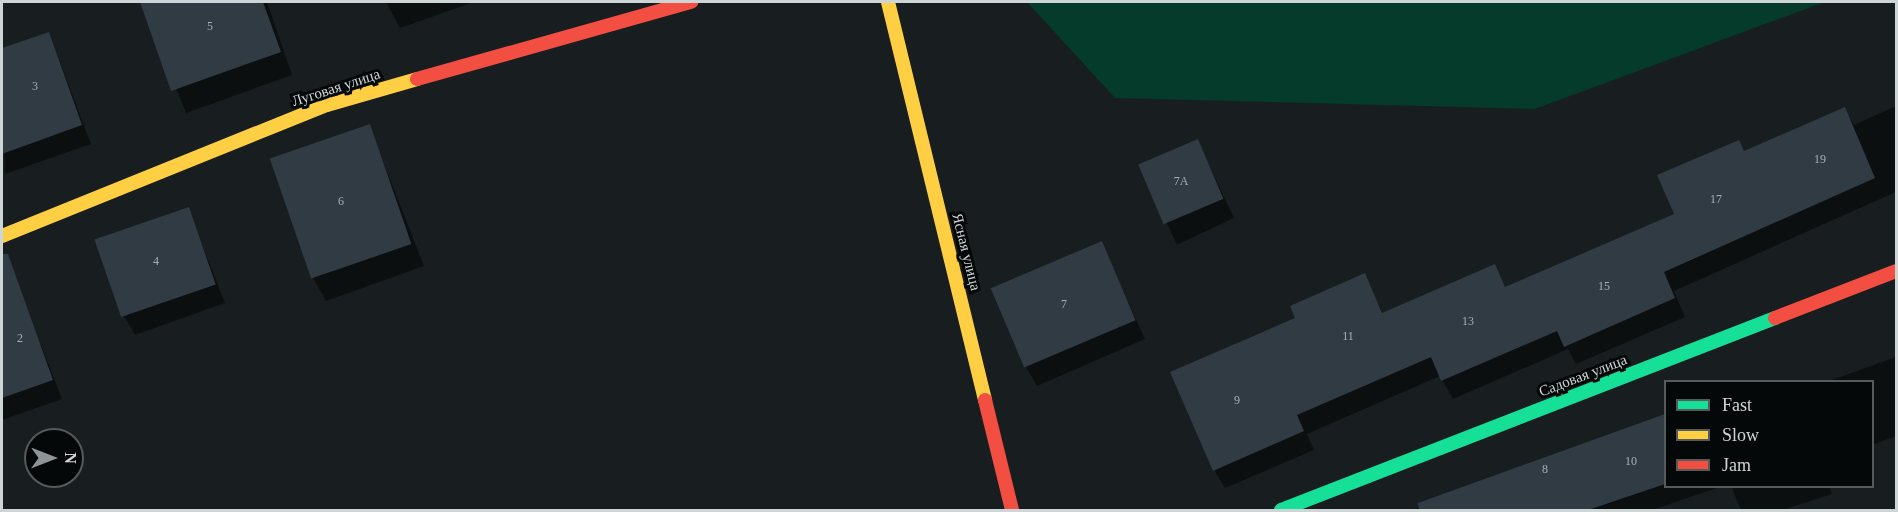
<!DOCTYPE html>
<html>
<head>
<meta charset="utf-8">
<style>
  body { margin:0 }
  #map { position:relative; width:1898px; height:512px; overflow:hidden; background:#181d1f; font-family:Georgia,serif }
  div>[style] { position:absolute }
  .green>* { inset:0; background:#043b2a }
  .shadow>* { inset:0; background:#0007; transform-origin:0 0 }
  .building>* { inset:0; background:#303b44; transform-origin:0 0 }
  .fast>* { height:14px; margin:-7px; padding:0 7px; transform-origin:7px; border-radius:7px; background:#16e098 }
  .slow>* { height:14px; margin:-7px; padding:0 7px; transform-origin:7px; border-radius:7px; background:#ffcf43 }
  .jam>* { height:14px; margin:-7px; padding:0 7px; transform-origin:7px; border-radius:7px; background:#f24e42 }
  span { translate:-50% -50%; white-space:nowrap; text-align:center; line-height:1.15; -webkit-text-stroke:6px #050809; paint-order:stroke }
  .number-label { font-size:12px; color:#a6aeb2 }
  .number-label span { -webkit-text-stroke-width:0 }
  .street-label { font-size:15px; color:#ced5d7 }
  .frame { position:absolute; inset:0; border:3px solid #ced5d7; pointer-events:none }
  .legend { position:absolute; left:1664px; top:380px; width:210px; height:108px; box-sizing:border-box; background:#050809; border:2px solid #555a5b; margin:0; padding:8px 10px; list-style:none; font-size:18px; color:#ced5d7 }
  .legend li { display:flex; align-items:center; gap:12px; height:30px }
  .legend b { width:30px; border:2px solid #555a5b }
  .north { position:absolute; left:24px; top:428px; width:60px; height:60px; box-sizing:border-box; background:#050809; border:2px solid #555a5b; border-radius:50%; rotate:90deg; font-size:16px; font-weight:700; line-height:24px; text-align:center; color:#ced5d7 }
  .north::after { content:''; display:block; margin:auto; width:21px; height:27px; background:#8e9597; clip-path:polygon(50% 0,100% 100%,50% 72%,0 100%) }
</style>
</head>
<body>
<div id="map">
  <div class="green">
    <i style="clip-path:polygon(1027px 2px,1825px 2px,1535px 109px,1115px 98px)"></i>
  </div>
  <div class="shadow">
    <i style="clip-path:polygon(141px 2px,267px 2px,292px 75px,186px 113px)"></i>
    <i style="clip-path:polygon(386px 2px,474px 2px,400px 28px)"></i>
    <i style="clip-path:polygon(49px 33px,91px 144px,5px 174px,2px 50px)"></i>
    <i style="clip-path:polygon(1896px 106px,1896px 192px,1674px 291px,1685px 317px,1576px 364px,1568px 349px,1453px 399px,1440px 376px,1307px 434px,1314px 450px,1225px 488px,1214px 470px,1297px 319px,1364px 275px,1383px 314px,1494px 266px,1506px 288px,1676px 215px,1744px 152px,1845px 109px,1854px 125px)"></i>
    <i style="clip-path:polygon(369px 126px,424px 266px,326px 301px,313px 278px)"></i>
    <i style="left:1198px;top:141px;width:85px;height:63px;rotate:65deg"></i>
    <i style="clip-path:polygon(188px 209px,225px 303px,135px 335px,124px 316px)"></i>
    <i style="clip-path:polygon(1101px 243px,1145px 339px,1037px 386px,1026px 367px)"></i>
    <i style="clip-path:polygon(21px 294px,62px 399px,2px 420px,2px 300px)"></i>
    <i style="clip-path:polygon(1896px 357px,1896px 436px,1872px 445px,1872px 382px,1826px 382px)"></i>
    <i style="clip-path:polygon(1666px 416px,1666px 486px,1723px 486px,1652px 510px,1412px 510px)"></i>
    <i style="clip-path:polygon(1731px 486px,1829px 486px,1832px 494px,1783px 510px,1741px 510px)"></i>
  </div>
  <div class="building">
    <i style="clip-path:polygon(140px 2px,263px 2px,281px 52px,171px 91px)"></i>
    <i style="clip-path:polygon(49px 32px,82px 125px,2px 154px,2px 48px)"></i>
    <i style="clip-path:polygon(1845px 107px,1875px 178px,1664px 272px,1675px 298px,1564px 347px,1557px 331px,1441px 381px,1431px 357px,1297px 415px,1304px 431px,1213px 471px,1170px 372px,1295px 318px,1290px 306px,1365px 273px,1382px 313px,1495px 264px,1505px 287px,1674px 214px,1657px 175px,1739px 140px,1744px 151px)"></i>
    <i style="left:370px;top:124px;width:127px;height:106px;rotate:71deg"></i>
    <i style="left:1198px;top:139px;width:65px;height:65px;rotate:67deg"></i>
    <i style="left:189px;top:207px;width:82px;height:100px;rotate:71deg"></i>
    <i style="left:1102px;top:241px;width:86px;height:121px;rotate:67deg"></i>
    <i style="clip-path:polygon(2px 254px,8px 254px,53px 380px,2px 398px)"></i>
    <i style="clip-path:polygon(1665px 414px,1665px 484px,1588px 510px,1419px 510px,1418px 503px)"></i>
  </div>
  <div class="fast">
    <i style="left:1281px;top:510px;width:530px;rotate:-21.24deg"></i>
  </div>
  <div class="slow">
    <i style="left:888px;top:2px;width:410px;rotate:76.3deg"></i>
    <i style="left:2px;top:236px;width:350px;rotate:-22deg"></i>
    <i style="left:327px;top:105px;width:94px;rotate:-16.1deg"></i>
  </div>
  <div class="jam">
    <i style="left:417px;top:79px;width:285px;rotate:-15.7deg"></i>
    <i style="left:1775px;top:318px;width:130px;rotate:-21.2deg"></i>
    <i style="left:985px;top:400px;width:113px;rotate:76.2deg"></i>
  </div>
  <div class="number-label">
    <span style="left:210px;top:27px">5</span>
    <span style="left:35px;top:87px">3</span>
    <span style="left:1820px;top:160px">19</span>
    <span style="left:1181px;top:182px">7А</span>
    <span style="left:1716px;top:200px">17</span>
    <span style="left:341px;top:202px">6</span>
    <span style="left:156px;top:262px">4</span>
    <span style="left:1604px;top:287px">15</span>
    <span style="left:1064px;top:305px">7</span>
    <span style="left:1468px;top:322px">13</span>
    <span style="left:1348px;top:337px">11</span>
    <span style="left:20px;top:339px">2</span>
    <span style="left:1237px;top:401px">9</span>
    <span style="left:1631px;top:462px">10</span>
    <span style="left:1545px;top:470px">8</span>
  </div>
  <div class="street-label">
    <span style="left:336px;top:88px;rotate:-18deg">Луговая улица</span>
    <span style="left:966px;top:252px;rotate:76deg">Ясная улица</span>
    <span style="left:1583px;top:376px;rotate:-21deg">Садовая улица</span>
  </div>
  <div class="frame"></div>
  <ul class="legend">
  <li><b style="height:8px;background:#16e098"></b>Fast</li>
  <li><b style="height:8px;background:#ffcf43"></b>Slow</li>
  <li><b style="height:8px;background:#f24e42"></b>Jam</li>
  </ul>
  <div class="north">N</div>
</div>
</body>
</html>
